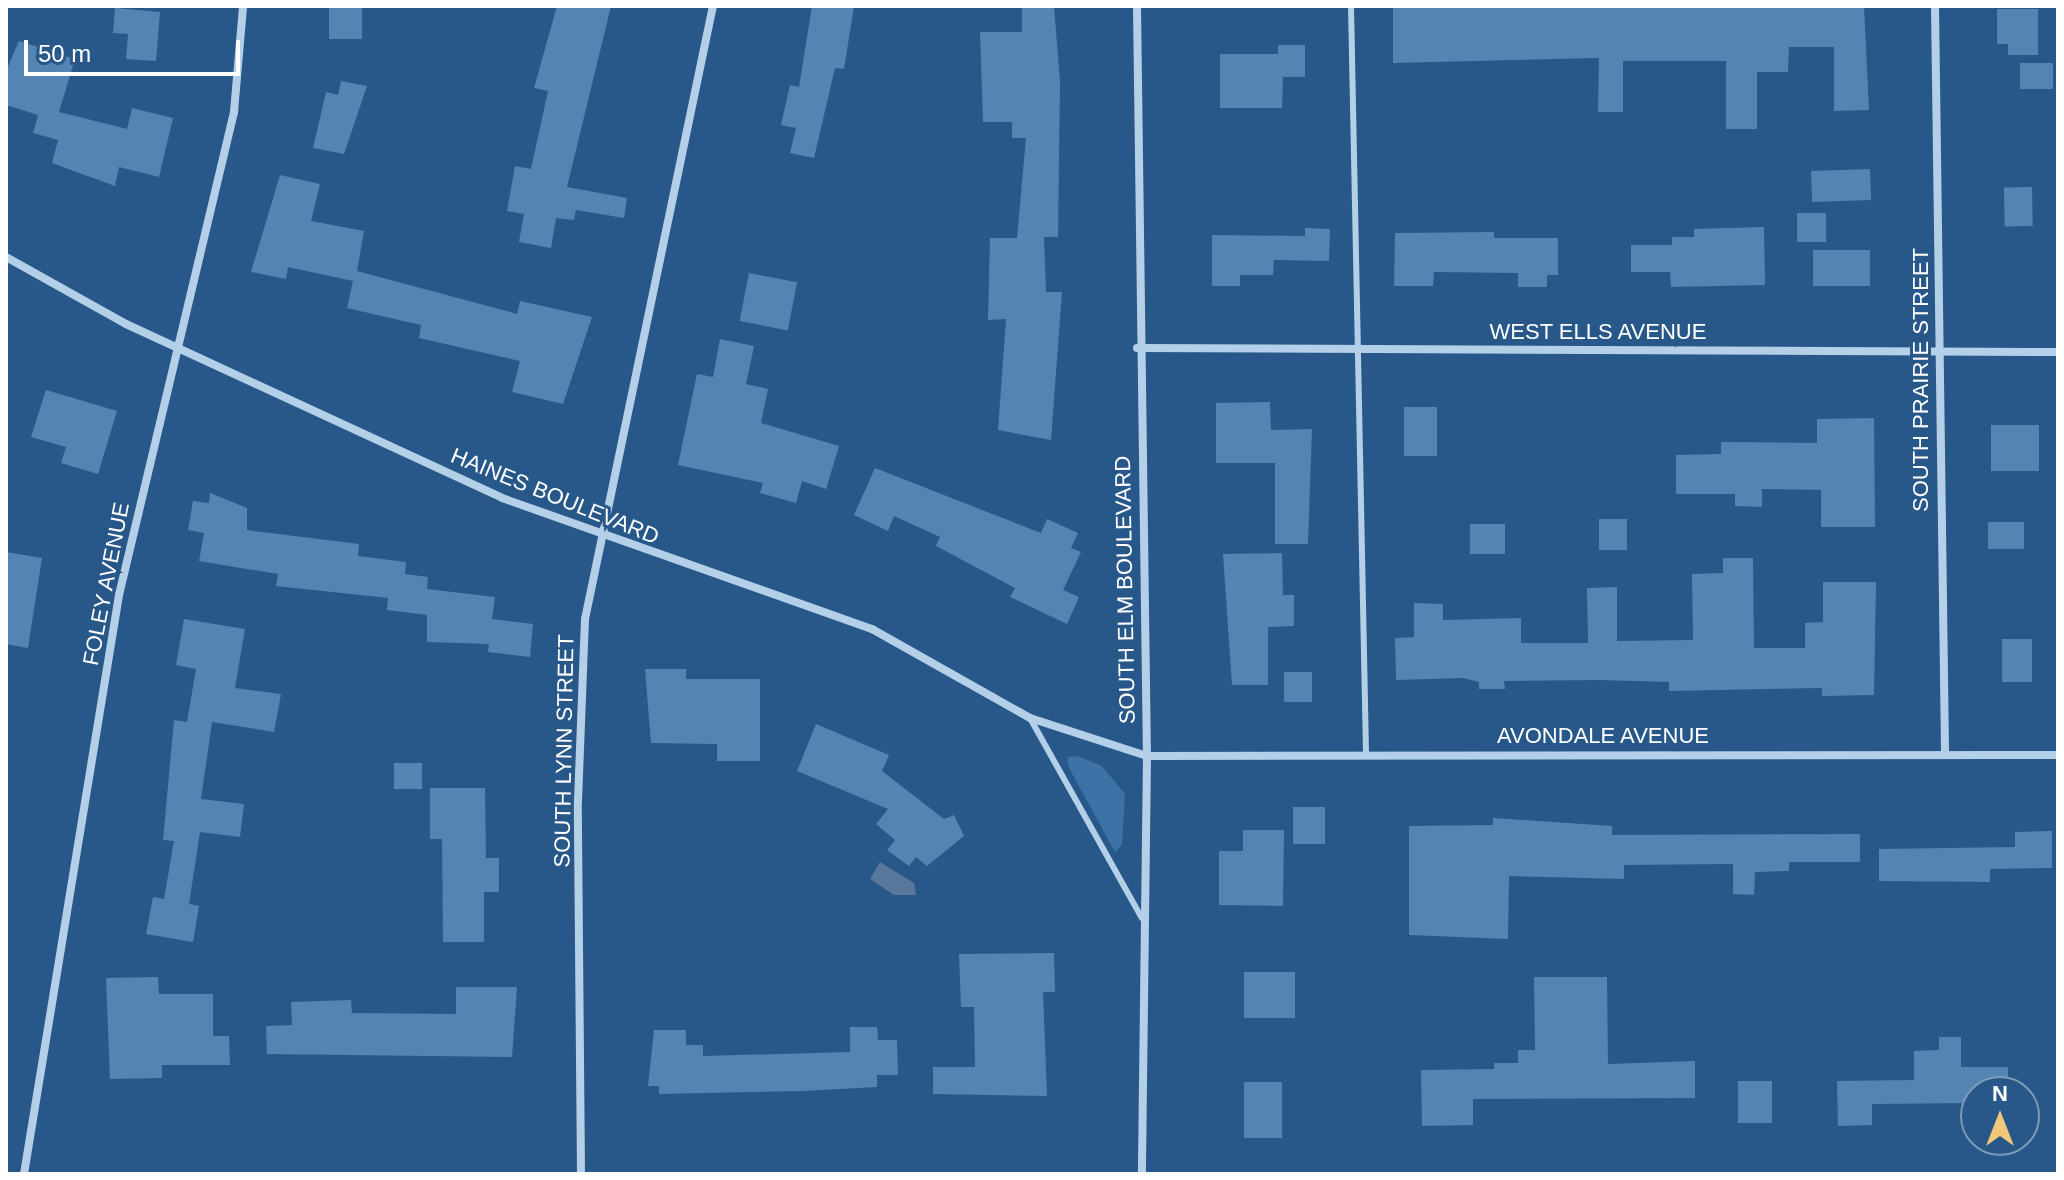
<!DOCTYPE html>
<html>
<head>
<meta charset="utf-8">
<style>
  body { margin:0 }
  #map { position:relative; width:2064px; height:1180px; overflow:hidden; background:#275889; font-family:Helvetica,sans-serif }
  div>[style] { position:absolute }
  .green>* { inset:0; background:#3c72a5 }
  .water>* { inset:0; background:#57789a }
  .building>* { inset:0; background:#5484b2; transform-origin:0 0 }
  .lane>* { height:6px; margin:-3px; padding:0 3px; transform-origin:3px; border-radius:3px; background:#b4d0e9 }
  .street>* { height:8px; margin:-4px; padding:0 4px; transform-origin:4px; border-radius:4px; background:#b4d0e9 }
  span { translate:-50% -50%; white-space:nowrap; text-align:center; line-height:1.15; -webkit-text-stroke:6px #275889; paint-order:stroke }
  .street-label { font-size:22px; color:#fff }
  .frame { position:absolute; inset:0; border:8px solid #fff; pointer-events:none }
  .north { position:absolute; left:1960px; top:1076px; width:80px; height:80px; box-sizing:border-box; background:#275889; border:2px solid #7d9bb8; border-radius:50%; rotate:0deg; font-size:22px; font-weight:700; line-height:32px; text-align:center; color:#fff }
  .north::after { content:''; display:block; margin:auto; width:28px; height:36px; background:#f1c77a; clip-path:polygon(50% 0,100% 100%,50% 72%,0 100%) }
  .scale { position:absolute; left:24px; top:40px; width:216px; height:36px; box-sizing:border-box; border:4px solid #fff; border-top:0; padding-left:10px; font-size:24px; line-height:28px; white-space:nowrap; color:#fff; -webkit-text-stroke:6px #275889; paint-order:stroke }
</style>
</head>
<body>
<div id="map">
  <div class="green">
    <i style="clip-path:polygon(1077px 756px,1102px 766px,1125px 794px,1122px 845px,1115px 852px,1069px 768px,1067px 757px)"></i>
  </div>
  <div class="water">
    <i style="clip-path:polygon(880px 862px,914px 883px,916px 895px,894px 895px,870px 879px)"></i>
  </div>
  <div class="building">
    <i style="left:329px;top:6px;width:33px;height:33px"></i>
    <i style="clip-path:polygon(557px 6px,611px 6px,567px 187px,627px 198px,624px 218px,576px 210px,574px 220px,556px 218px,551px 248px,519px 242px,524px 214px,507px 211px,515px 166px,531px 169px,548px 91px,534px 88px)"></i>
    <i style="clip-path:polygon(812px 6px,854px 6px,844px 69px,835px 68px,814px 158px,790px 153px,796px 128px,781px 125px,790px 85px,799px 87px)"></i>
    <i style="clip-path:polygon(1022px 6px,1054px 6px,1060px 81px,1058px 237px,1044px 237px,1046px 292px,1062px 292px,1051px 440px,998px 430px,1006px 319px,988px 320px,990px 238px,1017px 238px,1026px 138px,1012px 138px,1012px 122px,983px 122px,980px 32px,1022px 32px)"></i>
    <i style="clip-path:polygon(115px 8px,160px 12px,156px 61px,126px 59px,128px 34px,113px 33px)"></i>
    <i style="clip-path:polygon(1393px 8px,1864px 6px,1869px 110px,1834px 111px,1834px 47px,1789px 47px,1788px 72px,1757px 72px,1757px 129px,1726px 129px,1726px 61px,1623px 61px,1623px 112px,1598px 112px,1599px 58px,1393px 63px)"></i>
    <i style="clip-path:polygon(1997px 9px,2038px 9px,2038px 55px,2008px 55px,2008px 44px,1997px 44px)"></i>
    <i style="clip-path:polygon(19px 41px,75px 59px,59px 112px,127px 129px,132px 108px,173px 118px,159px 177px,119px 167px,115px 186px,52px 163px,58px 140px,33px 133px,38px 115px,6px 105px,6px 71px)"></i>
    <i style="clip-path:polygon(1278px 45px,1305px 45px,1305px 77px,1283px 77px,1282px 108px,1220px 108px,1220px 54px,1278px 54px)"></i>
    <i style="left:2020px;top:63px;width:33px;height:26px"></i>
    <i style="clip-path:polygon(341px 81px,367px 86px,344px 154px,313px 148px,326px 92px,338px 95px)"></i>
    <i style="left:1870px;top:169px;width:31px;height:59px;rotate:88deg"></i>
    <i style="clip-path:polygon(280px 175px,320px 184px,311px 221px,364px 231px,357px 271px,517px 314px,520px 301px,592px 317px,563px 404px,512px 392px,520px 361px,419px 338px,421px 325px,347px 308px,353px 281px,288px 267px,286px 279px,251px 272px)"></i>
    <i style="left:2032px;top:187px;width:39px;height:28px;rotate:89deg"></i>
    <i style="left:1797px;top:213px;width:29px;height:29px"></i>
    <i style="clip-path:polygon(1764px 227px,1765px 285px,1671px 287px,1670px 272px,1631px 272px,1631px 245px,1672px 245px,1672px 237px,1694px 237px,1694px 229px)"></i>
    <i style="clip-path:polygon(1305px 228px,1330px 229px,1329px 261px,1274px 260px,1273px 275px,1240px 275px,1240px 286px,1212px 286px,1212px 235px,1305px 236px)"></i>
    <i style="clip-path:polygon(1494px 232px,1494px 238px,1558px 238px,1558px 275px,1547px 275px,1547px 287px,1518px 287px,1518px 273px,1434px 272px,1433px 286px,1394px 286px,1395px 233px)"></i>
    <i style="left:1813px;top:250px;width:57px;height:36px"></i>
    <i style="left:749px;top:273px;width:49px;height:49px;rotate:11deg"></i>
    <i style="clip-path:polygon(720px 339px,754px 346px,746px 384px,768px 389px,761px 423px,839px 446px,826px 489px,802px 481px,796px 503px,760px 493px,763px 483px,678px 465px,697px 374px,713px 377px)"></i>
    <i style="clip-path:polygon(46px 390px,117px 411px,98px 474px,61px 463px,66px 447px,31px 437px)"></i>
    <i style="clip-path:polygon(1270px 402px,1271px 430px,1312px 429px,1308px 544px,1275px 544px,1275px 463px,1216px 463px,1216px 403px)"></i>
    <i style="left:1404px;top:407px;width:33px;height:49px"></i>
    <i style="clip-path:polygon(1874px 418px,1875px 527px,1821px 527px,1821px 490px,1762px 489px,1762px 507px,1735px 506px,1735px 494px,1676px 494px,1676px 455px,1721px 454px,1721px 442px,1817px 443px,1817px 419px)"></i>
    <i style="left:1991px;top:425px;width:48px;height:46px"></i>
    <i style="clip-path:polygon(875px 468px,1041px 533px,1047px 519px,1078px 533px,1071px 548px,1081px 552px,1063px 590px,1079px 597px,1067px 624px,1010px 597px,1015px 588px,936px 546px,940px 537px,894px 516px,888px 531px,854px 515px)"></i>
    <i style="clip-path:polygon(210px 493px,247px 508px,247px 530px,359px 544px,358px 556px,406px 562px,405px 574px,428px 577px,427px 589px,495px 597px,492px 619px,533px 624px,530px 657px,488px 652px,489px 644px,427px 642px,427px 615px,387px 610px,388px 598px,276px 586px,278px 574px,199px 561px,204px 533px,188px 530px,193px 501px,209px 503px)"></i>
    <i style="left:1599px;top:519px;width:28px;height:31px"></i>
    <i style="left:1988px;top:522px;width:36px;height:27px"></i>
    <i style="left:1470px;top:524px;width:35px;height:30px"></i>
    <i style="clip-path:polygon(6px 552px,42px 558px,28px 648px,6px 644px)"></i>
    <i style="clip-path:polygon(1282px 553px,1283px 595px,1294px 595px,1294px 626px,1268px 627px,1268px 685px,1232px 685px,1223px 554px)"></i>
    <i style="clip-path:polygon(1723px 558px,1753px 558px,1754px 648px,1805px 648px,1805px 623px,1823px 622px,1823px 582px,1876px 582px,1874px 695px,1822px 696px,1822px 688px,1669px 691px,1669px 682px,1600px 680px,1504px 681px,1505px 689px,1479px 689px,1479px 682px,1463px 678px,1396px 680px,1395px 638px,1414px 637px,1414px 603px,1443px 604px,1443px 620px,1521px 618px,1521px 643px,1588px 643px,1587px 588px,1617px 587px,1617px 641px,1693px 640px,1692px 574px,1723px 573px)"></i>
    <i style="clip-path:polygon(184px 619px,245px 629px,235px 688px,281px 694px,274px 732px,212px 722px,201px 799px,244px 804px,240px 837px,200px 832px,189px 904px,199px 906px,193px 942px,146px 934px,153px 897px,164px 899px,174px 841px,163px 840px,174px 720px,187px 722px,196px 669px,176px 665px)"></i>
    <i style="left:2002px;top:639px;width:30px;height:43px"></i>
    <i style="clip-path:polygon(645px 669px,686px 669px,686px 679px,760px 679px,760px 761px,717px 761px,717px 744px,651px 743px)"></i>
    <i style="left:1284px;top:672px;width:28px;height:30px"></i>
    <i style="clip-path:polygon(816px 724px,889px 755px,882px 771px,944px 819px,954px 815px,964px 836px,927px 866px,916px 857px,909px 866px,887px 850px,895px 840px,876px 824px,888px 809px,797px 771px)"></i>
    <i style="left:422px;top:763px;width:26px;height:28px;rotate:90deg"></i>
    <i style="clip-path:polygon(430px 788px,485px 788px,486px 858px,499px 858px,499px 892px,484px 892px,484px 942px,443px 942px,442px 839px,430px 839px)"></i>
    <i style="left:1293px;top:807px;width:32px;height:37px"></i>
    <i style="clip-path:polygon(1493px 818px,1612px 826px,1612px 835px,1860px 834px,1860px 862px,1789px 862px,1789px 871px,1755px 872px,1754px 895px,1733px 894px,1733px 864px,1624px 865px,1624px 879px,1509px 876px,1508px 939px,1409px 935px,1409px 826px,1493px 825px)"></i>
    <i style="clip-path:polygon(1243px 830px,1284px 830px,1283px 906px,1219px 905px,1219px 851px,1243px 851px)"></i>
    <i style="clip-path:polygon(2052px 831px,2052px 868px,1990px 869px,1990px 882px,1879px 881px,1879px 849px,2015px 847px,2015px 832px)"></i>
    <i style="clip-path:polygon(1054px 953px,1055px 992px,1043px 992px,1047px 1096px,933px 1094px,933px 1067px,975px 1067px,974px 1007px,961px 1007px,959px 954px)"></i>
    <i style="left:1244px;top:972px;width:51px;height:46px"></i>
    <i style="clip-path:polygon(158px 977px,159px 994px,213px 994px,213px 1036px,229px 1036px,230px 1065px,162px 1065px,162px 1078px,110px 1079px,106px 978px)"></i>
    <i style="clip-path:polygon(1534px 977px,1607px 977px,1608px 1064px,1695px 1061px,1695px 1098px,1473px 1099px,1473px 1125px,1422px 1126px,1421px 1070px,1494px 1069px,1494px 1063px,1518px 1063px,1518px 1050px,1535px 1050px)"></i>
    <i style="clip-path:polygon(456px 987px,517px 987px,512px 1057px,267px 1054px,266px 1026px,292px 1025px,291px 1002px,351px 1000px,352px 1013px,456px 1014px)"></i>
    <i style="clip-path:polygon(850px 1027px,877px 1027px,878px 1040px,897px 1040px,898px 1075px,877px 1075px,877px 1087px,803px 1091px,659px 1094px,659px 1086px,648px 1086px,654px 1030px,686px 1030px,686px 1045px,703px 1045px,703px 1056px,850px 1052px)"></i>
    <i style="clip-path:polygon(1939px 1037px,1961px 1037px,1961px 1067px,2008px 1067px,2008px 1092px,1976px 1092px,1976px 1103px,1872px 1104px,1872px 1125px,1838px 1126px,1837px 1081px,1914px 1080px,1914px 1051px,1939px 1050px)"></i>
    <i style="left:1738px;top:1081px;width:34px;height:42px"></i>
    <i style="left:1244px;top:1082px;width:38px;height:56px"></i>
  </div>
  <div class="lane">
    <i style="left:1351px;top:6px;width:748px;rotate:88.85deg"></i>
    <i style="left:1030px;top:718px;width:229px;rotate:60.8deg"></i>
  </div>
  <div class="street">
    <i style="left:1137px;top:6px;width:750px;rotate:89.24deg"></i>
    <i style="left:1147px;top:756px;width:418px;rotate:90.7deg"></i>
    <i style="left:1935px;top:6px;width:747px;rotate:89.23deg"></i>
    <i style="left:6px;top:257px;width:137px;rotate:29.2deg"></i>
    <i style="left:126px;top:324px;width:414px;rotate:24.8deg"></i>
    <i style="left:502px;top:498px;width:393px;rotate:19.5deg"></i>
    <i style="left:872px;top:629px;width:181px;rotate:29.4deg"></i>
    <i style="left:1030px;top:718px;width:123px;rotate:18deg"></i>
    <i style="left:1147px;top:756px;width:911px;rotate:-0.06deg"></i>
    <i style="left:1137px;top:348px;width:921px;rotate:0.25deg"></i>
    <i style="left:24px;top:1174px;width:587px;rotate:-80.68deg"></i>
    <i style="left:119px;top:595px;width:497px;rotate:-76.6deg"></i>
    <i style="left:234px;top:112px;width:106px;rotate:-85.1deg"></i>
    <i style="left:581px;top:1174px;width:373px;rotate:-90.5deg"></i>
    <i style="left:578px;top:801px;width:182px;rotate:-87.8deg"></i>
    <i style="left:585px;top:619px;width:626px;rotate:-78.21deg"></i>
  </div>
  <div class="street-label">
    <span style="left:1598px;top:332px">WEST ELLS AVENUE</span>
    <span style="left:1921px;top:380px;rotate:-90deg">SOUTH PRAIRIE STREET</span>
    <span style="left:555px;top:496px;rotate:22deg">HAINES BOULEVARD</span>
    <span style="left:106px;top:584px;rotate:-79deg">FOLEY AVENUE</span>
    <span style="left:1125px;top:590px;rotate:-91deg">SOUTH ELM BOULEVARD</span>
    <span style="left:1603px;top:736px">AVONDALE AVENUE</span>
    <span style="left:564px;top:751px;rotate:-89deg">SOUTH LYNN STREET</span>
  </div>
  <div class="frame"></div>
  <div class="north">N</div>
  <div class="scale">50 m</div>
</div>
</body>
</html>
